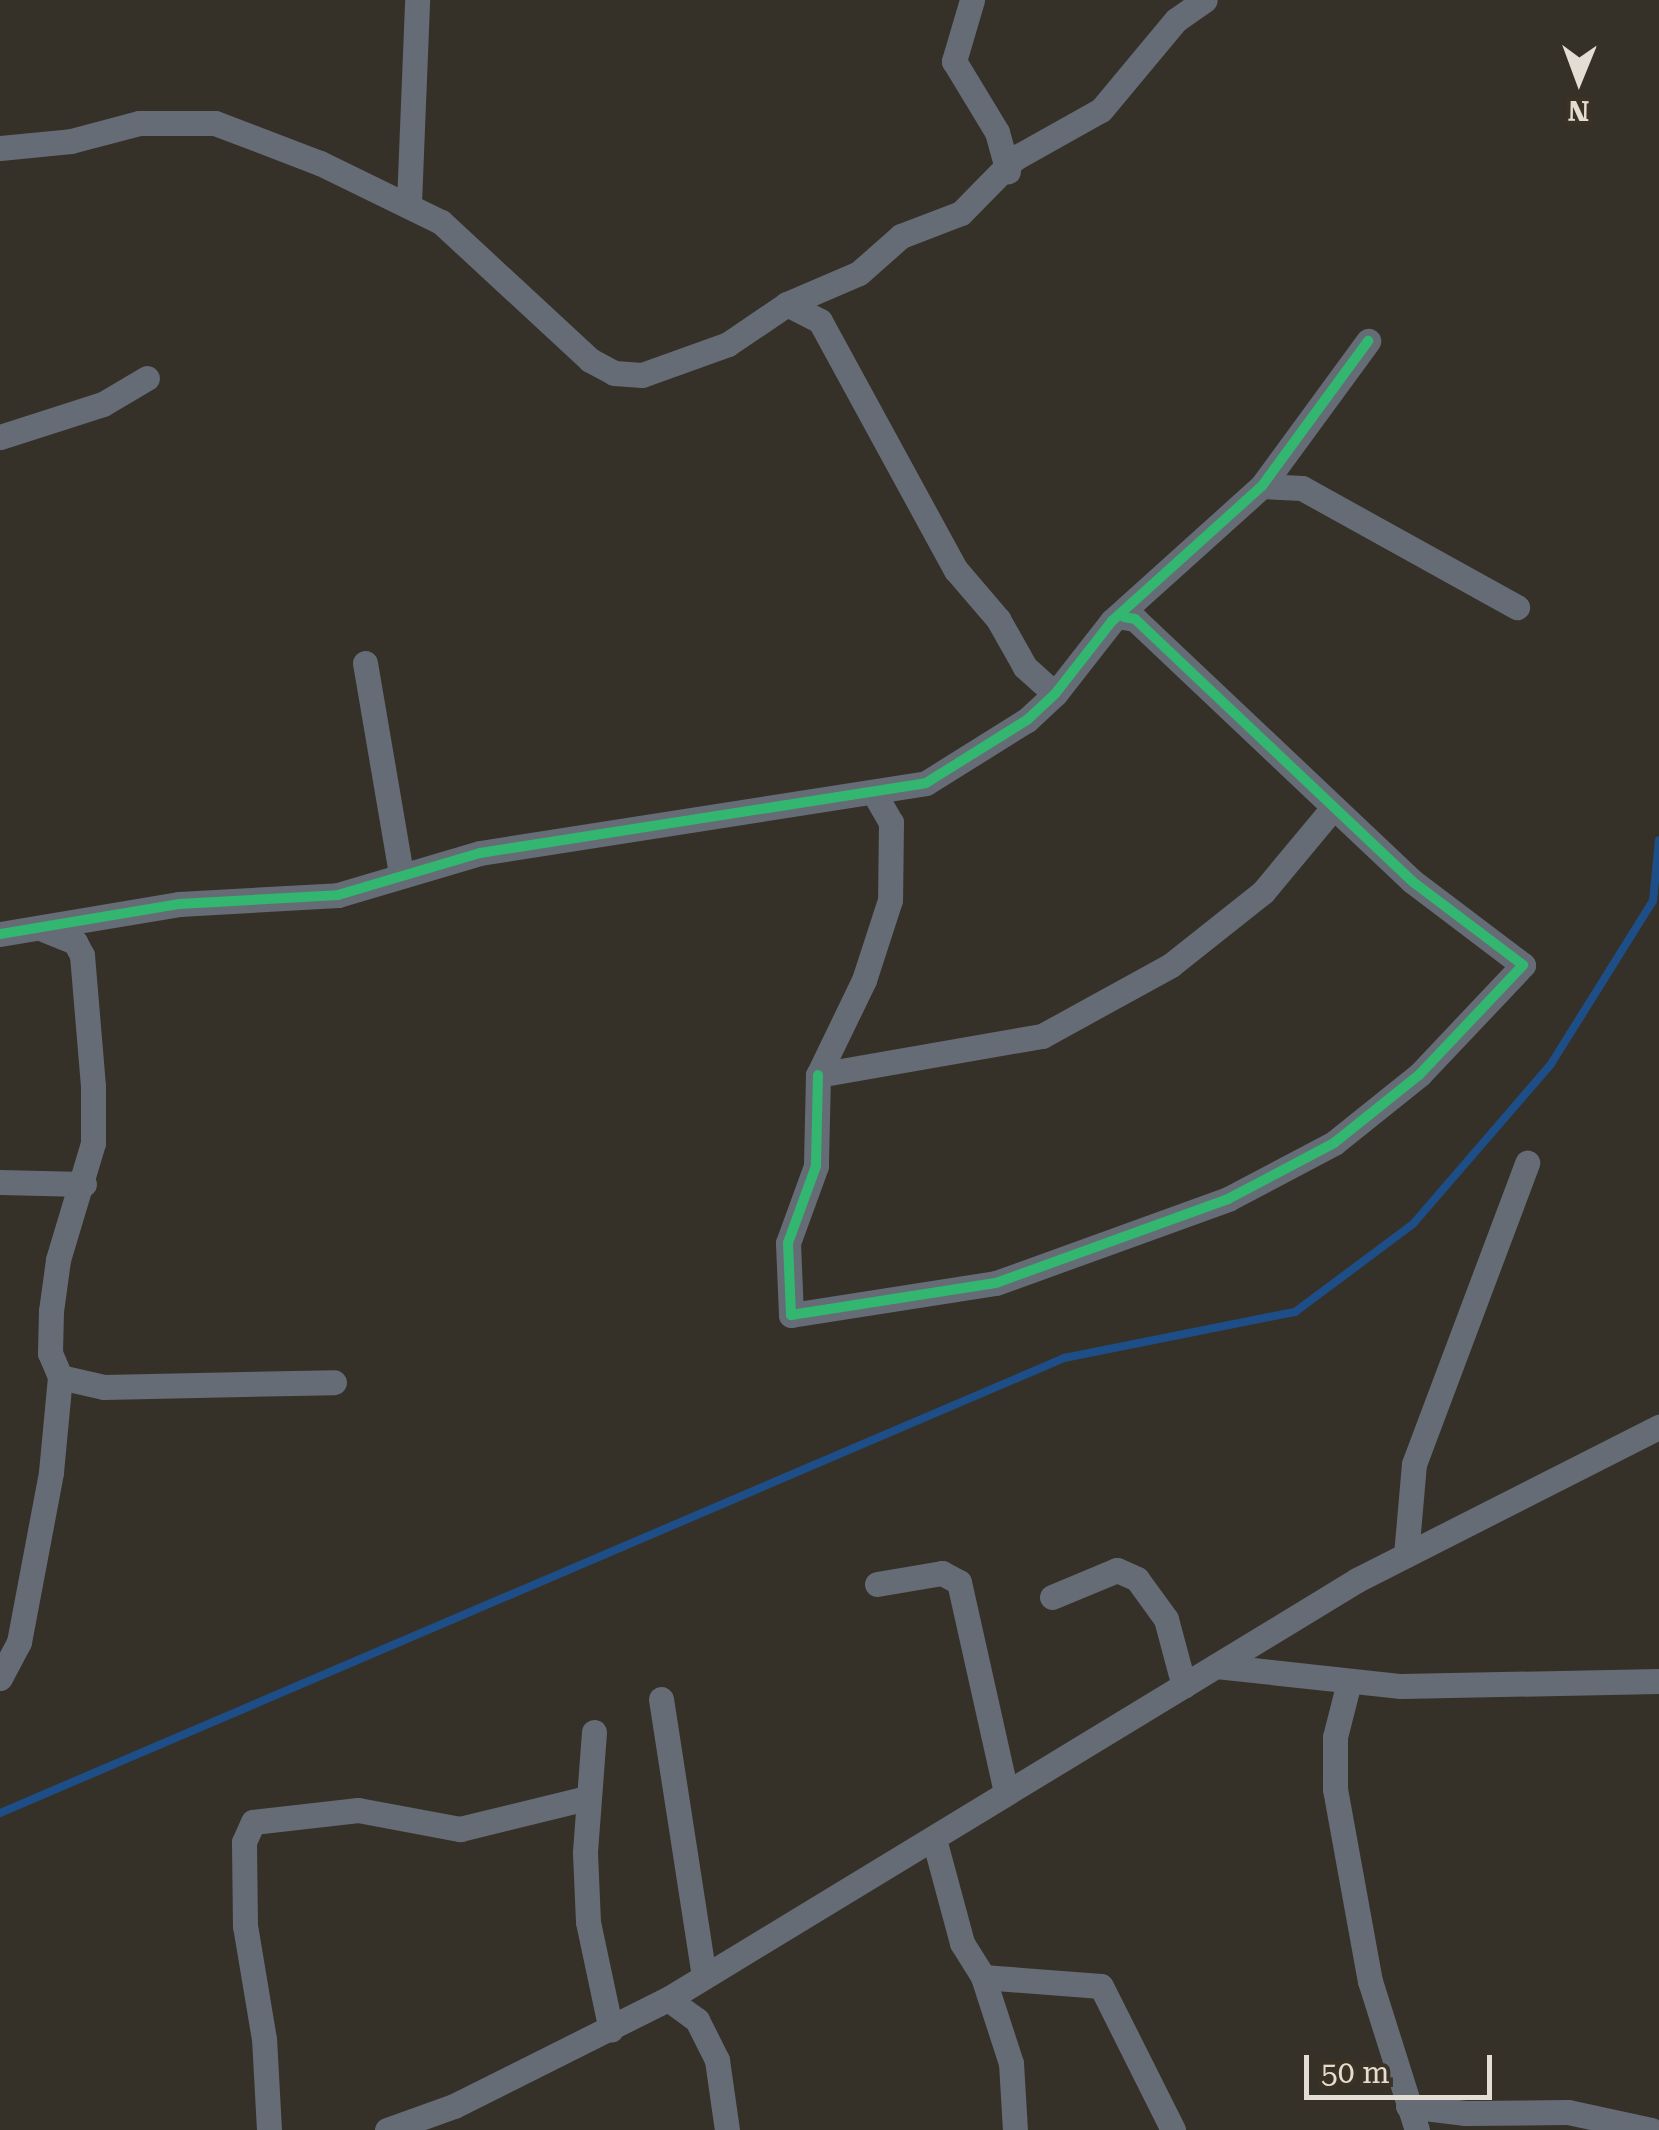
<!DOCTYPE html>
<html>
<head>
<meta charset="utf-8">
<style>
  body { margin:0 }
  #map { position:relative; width:1659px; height:2130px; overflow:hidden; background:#353129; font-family:"Roboto Serif",serif }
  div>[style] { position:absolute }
  .stream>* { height:8px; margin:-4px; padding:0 4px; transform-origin:4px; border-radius:4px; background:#1e4e87 }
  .minor>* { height:25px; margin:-12.5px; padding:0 12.5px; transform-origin:12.5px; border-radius:12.5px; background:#656c76 }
  .cycleway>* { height:10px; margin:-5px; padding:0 5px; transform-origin:5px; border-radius:5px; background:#33b770 }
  span { translate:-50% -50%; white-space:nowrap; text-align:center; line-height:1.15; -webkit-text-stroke:8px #3b3223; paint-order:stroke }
  .north { position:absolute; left:1529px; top:30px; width:100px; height:100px; -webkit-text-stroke:8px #3b3223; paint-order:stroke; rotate:181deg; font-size:28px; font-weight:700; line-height:40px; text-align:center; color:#e3ddd4 }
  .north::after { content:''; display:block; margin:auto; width:35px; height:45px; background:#e3ddd4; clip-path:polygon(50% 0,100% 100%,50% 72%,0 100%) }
  .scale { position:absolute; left:1304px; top:2055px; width:188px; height:45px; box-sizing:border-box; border:5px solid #e3ddd4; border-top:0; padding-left:12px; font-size:30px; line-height:35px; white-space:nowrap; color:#e3ddd4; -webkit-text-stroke:8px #3b3223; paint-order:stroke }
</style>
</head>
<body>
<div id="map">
  <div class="stream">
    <i style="left:0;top:1813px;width:1157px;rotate:-23.15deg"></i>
    <i style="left:1064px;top:1358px;width:236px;rotate:-11.3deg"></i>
    <i style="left:1295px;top:1312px;width:147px;rotate:-36.7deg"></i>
    <i style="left:1413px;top:1224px;width:211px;rotate:-49.2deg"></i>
    <i style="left:1551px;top:1064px;width:192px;rotate:-58deg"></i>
    <i style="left:1653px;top:901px;width:61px;rotate:-84.4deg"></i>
  </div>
  <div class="minor">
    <i style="left:972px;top:0;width:64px;rotate:106.4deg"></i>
    <i style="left:954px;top:61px;width:83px;rotate:58.8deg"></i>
    <i style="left:997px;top:132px;width:41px;rotate:74.6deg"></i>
    <i style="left:0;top:148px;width:71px;rotate:-5.6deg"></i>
    <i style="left:71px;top:141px;width:70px;rotate:-14.8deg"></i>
    <i style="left:139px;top:123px;width:76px"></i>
    <i style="left:215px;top:123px;width:112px;rotate:20.9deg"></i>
    <i style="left:320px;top:163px;width:135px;rotate:26deg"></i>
    <i style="left:441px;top:222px;width:203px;rotate:42.8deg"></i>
    <i style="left:590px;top:360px;width:27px;rotate:28deg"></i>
    <i style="left:614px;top:373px;width:28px;rotate:4deg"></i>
    <i style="left:642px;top:375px;width:91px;rotate:-19.8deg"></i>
    <i style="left:728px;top:344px;width:71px;rotate:-34.1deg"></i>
    <i style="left:787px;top:304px;width:78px;rotate:-23.3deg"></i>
    <i style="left:859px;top:273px;width:56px;rotate:-41.4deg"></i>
    <i style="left:901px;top:236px;width:64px;rotate:-21deg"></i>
    <i style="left:961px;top:213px;width:77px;rotate:-45.5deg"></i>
    <i style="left:1015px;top:158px;width:98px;rotate:-29.2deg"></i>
    <i style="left:1101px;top:110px;width:117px;rotate:-50.2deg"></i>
    <i style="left:1176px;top:20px;width:35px;rotate:-35deg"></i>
    <i style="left:409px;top:203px;width:203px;rotate:-87.7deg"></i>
    <i style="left:787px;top:304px;width:37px;rotate:27deg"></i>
    <i style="left:820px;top:321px;width:284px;rotate:61.4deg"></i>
    <i style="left:956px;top:570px;width:65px;rotate:49.4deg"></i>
    <i style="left:998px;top:619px;width:55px;rotate:60.6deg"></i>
    <i style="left:1025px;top:667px;width:40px;rotate:42deg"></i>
    <i style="left:0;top:437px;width:108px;rotate:-17.8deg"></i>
    <i style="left:103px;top:404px;width:51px;rotate:-30.6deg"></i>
    <i style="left:1262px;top:486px;width:40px;rotate:2.9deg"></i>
    <i style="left:1302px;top:488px;width:246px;rotate:29deg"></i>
    <i style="left:365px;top:663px;width:214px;rotate:80.3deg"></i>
    <i style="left:874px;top:793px;width:34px;rotate:60deg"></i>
    <i style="left:891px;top:822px;width:78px;rotate:90.7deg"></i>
    <i style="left:890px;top:900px;width:84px;rotate:108deg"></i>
    <i style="left:864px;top:980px;width:106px;rotate:115.8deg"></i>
    <i style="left:818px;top:1075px;width:227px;rotate:-9.9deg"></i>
    <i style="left:1042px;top:1036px;width:147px;rotate:-28.8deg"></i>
    <i style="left:1171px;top:965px;width:117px;rotate:-38.4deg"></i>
    <i style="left:1263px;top:892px;width:108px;rotate:-50.3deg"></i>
    <i style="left:40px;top:928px;width:38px;rotate:22deg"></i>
    <i style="left:75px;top:942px;width:15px;rotate:62deg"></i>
    <i style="left:82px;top:955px;width:131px;rotate:85.2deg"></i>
    <i style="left:93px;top:1086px;width:57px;rotate:90deg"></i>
    <i style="left:93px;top:1143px;width:122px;rotate:106.7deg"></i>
    <i style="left:58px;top:1260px;width:51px;rotate:97.8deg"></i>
    <i style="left:51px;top:1311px;width:42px;rotate:91.4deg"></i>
    <i style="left:50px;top:1353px;width:26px;rotate:67deg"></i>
    <i style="left:60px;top:1377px;width:45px;rotate:12.8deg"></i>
    <i style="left:104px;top:1387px;width:230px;rotate:-1.2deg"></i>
    <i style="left:0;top:934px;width:181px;rotate:-9.5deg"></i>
    <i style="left:179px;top:904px;width:159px;rotate:-3.2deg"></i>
    <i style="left:338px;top:895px;width:148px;rotate:-16.5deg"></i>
    <i style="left:480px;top:853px;width:451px;rotate:-8.9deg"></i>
    <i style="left:926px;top:783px;width:119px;rotate:-32deg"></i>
    <i style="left:1027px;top:720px;width:38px;rotate:-43deg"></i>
    <i style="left:1055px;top:694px;width:93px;rotate:-52deg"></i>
    <i style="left:1112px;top:621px;width:202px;rotate:-42deg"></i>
    <i style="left:1262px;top:486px;width:180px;rotate:-53.8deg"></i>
    <i style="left:818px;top:1075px;width:91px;rotate:91.3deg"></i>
    <i style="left:816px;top:1166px;width:82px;rotate:110deg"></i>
    <i style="left:788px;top:1243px;width:72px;rotate:87.6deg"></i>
    <i style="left:791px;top:1315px;width:207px;rotate:-8.9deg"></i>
    <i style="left:996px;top:1283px;width:247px;rotate:-19.9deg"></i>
    <i style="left:1228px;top:1199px;width:120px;rotate:-27.8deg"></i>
    <i style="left:1334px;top:1143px;width:110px;rotate:-38.7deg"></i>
    <i style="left:1420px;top:1074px;width:150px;rotate:-46.6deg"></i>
    <i style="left:1523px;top:965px;width:139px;rotate:-142.9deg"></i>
    <i style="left:1412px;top:881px;width:381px;rotate:-136.6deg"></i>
    <i style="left:1135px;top:619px;width:11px;rotate:-170deg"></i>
    <i style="left:0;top:1182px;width:84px;rotate:1.4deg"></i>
    <i style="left:1406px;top:1555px;width:91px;rotate:-85deg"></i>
    <i style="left:1414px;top:1464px;width:322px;rotate:-69.4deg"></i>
    <i style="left:877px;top:1584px;width:66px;rotate:-9.6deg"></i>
    <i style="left:942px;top:1573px;width:19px;rotate:28deg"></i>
    <i style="left:959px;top:1582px;width:215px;rotate:77.4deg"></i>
    <i style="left:1052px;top:1597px;width:70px;rotate:-22.6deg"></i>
    <i style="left:1117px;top:1570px;width:22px;rotate:24deg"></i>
    <i style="left:1137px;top:1579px;width:49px;rotate:54.1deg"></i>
    <i style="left:1166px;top:1619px;width:69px;rotate:75deg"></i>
    <i style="left:1216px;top:1666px;width:186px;rotate:6.2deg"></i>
    <i style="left:1401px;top:1686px;width:258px;rotate:-1.1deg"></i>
    <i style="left:0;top:1678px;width:41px;rotate:-62.2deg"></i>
    <i style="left:19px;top:1642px;width:173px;rotate:-79.3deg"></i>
    <i style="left:51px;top:1472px;width:95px;rotate:-84.6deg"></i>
    <i style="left:1349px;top:1682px;width:57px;rotate:104.3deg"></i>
    <i style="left:1335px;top:1737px;width:52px;rotate:90deg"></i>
    <i style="left:1335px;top:1789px;width:195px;rotate:79.7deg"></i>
    <i style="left:1370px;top:1981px;width:156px;rotate:72.5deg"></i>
    <i style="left:661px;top:1699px;width:281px;rotate:81.2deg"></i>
    <i style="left:594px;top:1732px;width:121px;rotate:94.3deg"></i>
    <i style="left:585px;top:1853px;width:69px;rotate:87.5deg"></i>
    <i style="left:588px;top:1922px;width:110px;rotate:78deg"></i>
    <i style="left:934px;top:1839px;width:108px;rotate:74.9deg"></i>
    <i style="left:962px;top:1943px;width:40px;rotate:58deg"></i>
    <i style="left:983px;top:1977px;width:90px;rotate:72deg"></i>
    <i style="left:1011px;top:2063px;width:67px;rotate:86.6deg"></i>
    <i style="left:983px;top:1977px;width:118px;rotate:4.4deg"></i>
    <i style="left:1101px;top:1986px;width:161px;rotate:63.4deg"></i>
    <i style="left:668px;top:1999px;width:36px;rotate:36deg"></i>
    <i style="left:697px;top:2020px;width:45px;rotate:63.4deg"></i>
    <i style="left:717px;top:2060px;width:71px;rotate:81.9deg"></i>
    <i style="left:1408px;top:2106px;width:58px;rotate:6.9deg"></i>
    <i style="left:1466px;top:2113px;width:102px;rotate:-0.6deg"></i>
    <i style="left:1568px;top:2112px;width:85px;rotate:12.2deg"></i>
    <i style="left:269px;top:2130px;width:91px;rotate:-93.1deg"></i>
    <i style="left:264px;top:2039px;width:115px;rotate:-99.5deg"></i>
    <i style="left:245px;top:1926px;width:84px;rotate:-90.7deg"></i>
    <i style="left:244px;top:1842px;width:22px;rotate:-66deg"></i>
    <i style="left:253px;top:1822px;width:106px;rotate:-6.5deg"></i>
    <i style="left:358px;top:1810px;width:104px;rotate:10.6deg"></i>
    <i style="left:460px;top:1829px;width:131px;rotate:-13.7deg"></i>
    <i style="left:387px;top:2130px;width:71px;rotate:-19.7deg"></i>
    <i style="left:454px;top:2106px;width:239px;rotate:-26.6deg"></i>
    <i style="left:668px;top:1999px;width:806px;rotate:-31.3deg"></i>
    <i style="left:1357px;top:1580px;width:339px;rotate:-26.9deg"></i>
  </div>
  <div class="cycleway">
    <i style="left:0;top:934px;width:181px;rotate:-9.5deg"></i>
    <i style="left:179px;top:904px;width:159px;rotate:-3.2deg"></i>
    <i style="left:338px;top:895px;width:148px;rotate:-16.5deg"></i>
    <i style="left:480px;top:853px;width:451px;rotate:-8.9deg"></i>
    <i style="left:926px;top:783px;width:119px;rotate:-32deg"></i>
    <i style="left:1027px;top:720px;width:38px;rotate:-43deg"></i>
    <i style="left:1055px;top:694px;width:93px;rotate:-52deg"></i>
    <i style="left:1112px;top:621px;width:202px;rotate:-42deg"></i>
    <i style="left:1262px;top:486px;width:180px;rotate:-53.8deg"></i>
    <i style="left:818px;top:1075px;width:91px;rotate:91.3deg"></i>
    <i style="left:816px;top:1166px;width:82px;rotate:110deg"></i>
    <i style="left:788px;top:1243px;width:72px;rotate:87.6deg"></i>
    <i style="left:791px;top:1315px;width:207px;rotate:-8.9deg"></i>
    <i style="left:996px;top:1283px;width:247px;rotate:-19.9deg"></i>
    <i style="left:1228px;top:1199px;width:120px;rotate:-27.8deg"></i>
    <i style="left:1334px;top:1143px;width:110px;rotate:-38.7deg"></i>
    <i style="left:1420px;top:1074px;width:150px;rotate:-46.6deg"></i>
    <i style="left:1523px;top:965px;width:139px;rotate:-142.9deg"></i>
    <i style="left:1412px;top:881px;width:381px;rotate:-136.6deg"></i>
    <i style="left:1135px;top:619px;width:11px;rotate:-170deg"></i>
  </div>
  <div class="north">N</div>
  <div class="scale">50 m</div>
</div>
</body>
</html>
